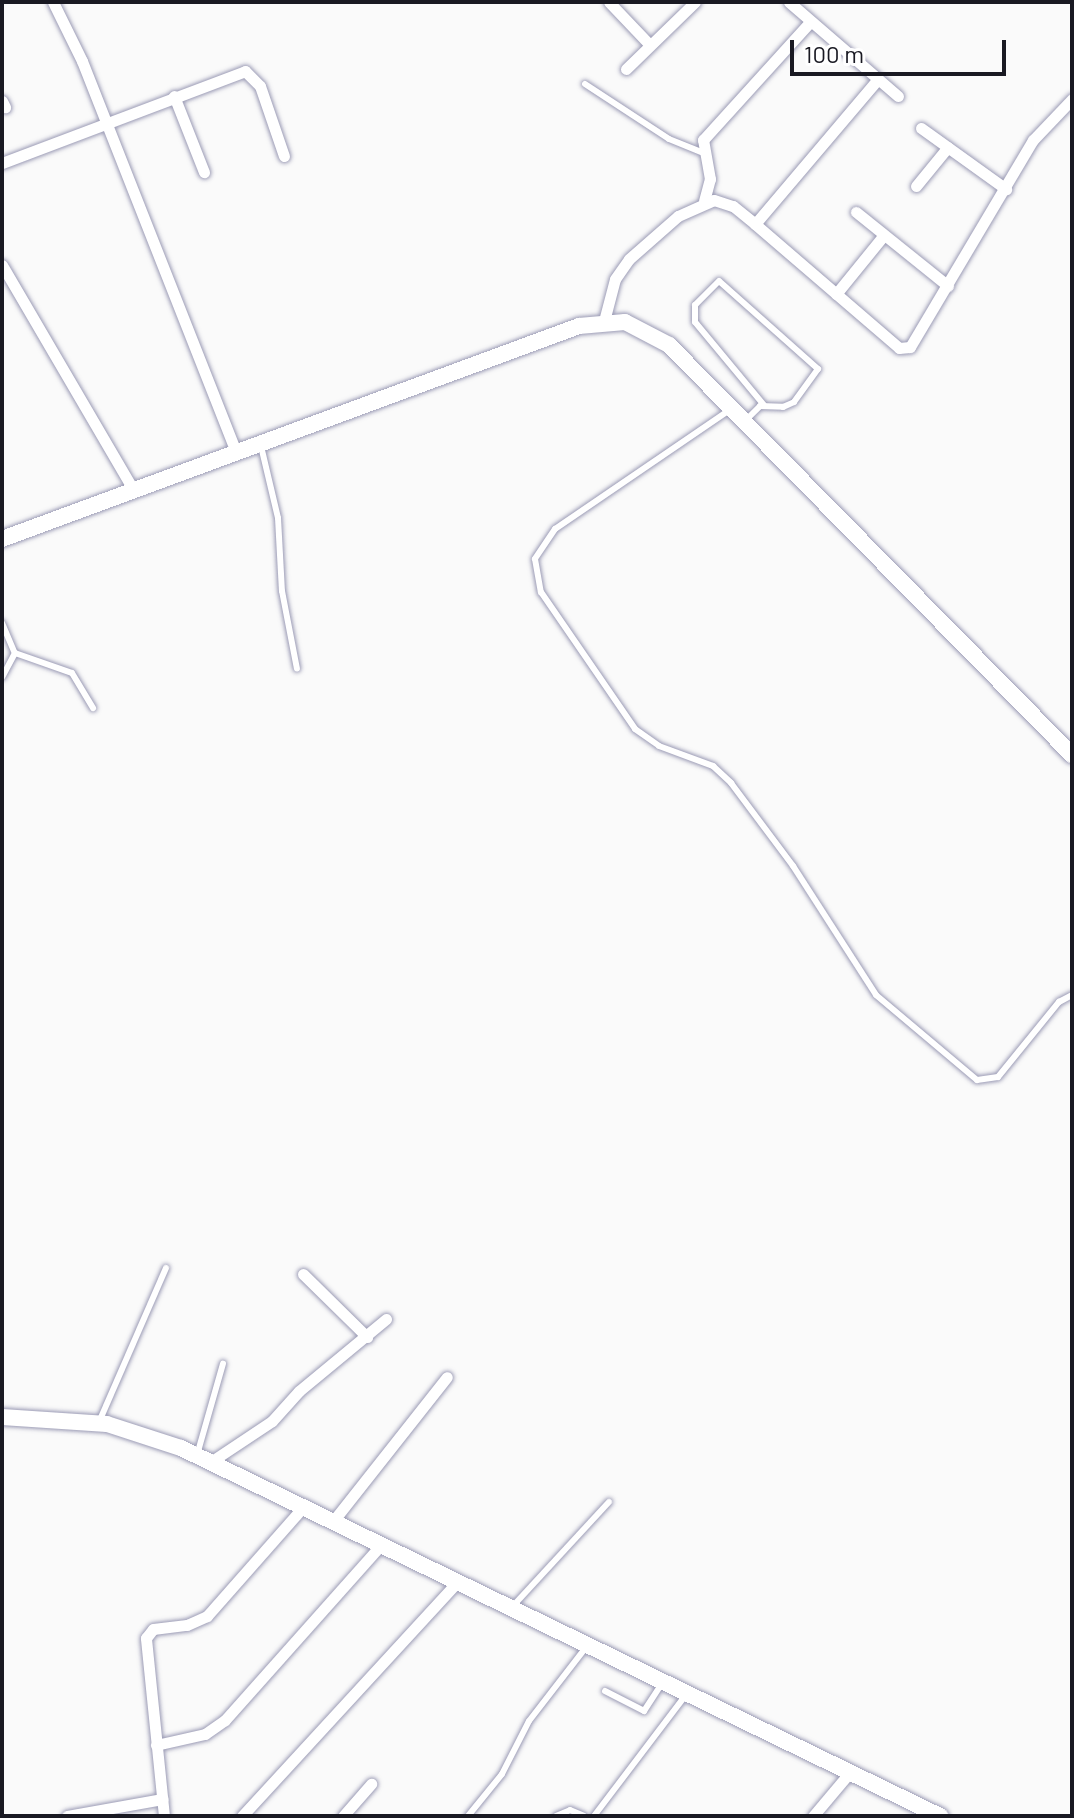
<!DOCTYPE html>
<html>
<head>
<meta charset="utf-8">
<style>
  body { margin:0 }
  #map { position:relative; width:1074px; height:1818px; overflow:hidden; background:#fafafa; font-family:Barlow,sans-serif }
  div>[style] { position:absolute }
  .roads { filter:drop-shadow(0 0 2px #9b9bb5) drop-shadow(0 0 2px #9b9bb5) }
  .lane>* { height:6px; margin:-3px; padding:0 3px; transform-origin:3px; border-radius:3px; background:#fff }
  .street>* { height:11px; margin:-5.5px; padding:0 5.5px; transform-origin:5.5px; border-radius:5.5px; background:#fff }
  .secondary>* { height:16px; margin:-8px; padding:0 8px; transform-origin:8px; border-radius:8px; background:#fff }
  span { translate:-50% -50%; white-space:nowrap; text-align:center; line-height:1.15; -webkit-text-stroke:7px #fff; paint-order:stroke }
  .frame { position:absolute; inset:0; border:4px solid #191922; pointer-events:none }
  .scale { position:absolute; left:790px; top:40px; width:216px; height:36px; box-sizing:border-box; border:4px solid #191922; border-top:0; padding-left:10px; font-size:24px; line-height:28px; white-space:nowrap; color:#191922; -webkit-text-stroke:6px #fff; paint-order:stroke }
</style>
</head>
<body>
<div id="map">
  <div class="roads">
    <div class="lane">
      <i style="left:585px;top:84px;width:100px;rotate:33.2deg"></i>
      <i style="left:669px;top:139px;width:37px;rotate:22deg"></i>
      <i style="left:731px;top:409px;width:213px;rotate:145.7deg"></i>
      <i style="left:555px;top:529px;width:36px;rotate:124deg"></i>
      <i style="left:535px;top:559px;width:34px;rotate:80deg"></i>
      <i style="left:541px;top:592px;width:166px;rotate:55.5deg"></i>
      <i style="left:635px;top:729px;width:29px;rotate:35deg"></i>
      <i style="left:659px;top:746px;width:58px;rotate:20.3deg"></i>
      <i style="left:713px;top:766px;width:25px;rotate:43deg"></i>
      <i style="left:731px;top:783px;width:104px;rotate:53.2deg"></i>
      <i style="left:793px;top:866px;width:153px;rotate:57.2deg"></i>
      <i style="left:876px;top:995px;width:132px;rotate:40.1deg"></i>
      <i style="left:977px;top:1080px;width:21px;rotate:-8deg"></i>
      <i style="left:998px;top:1077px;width:97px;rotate:-50.9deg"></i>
      <i style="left:1059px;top:1002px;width:15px;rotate:-28deg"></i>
      <i style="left:747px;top:419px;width:18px;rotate:-45deg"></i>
      <i style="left:760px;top:406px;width:23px;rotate:2deg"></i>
      <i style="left:783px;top:407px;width:12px;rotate:-24deg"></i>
      <i style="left:794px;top:402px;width:41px;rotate:-54deg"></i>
      <i style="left:818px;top:369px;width:132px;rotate:-138.4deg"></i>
      <i style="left:719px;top:281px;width:34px;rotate:135deg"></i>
      <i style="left:695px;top:305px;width:17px;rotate:90deg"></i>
      <i style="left:695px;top:322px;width:108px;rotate:50.3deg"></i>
      <i style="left:261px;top:446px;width:74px;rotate:76.7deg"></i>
      <i style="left:278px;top:518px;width:73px;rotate:86.9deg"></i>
      <i style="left:282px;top:591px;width:79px;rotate:79.1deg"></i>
      <i style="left:2px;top:623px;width:33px;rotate:67deg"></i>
      <i style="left:15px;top:653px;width:27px;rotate:118deg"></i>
      <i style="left:15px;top:653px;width:60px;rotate:19.3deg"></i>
      <i style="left:72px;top:673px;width:41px;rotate:59deg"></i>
      <i style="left:99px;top:1422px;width:168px;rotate:-66.5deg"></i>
      <i style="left:197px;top:1455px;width:95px;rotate:-74.1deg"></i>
      <i style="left:512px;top:1607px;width:143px;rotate:-47.3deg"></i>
      <i style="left:605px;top:1691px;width:44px;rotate:27.1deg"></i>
      <i style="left:644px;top:1711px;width:33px;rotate:-57deg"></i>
      <i style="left:468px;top:1816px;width:54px;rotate:-51deg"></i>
      <i style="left:502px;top:1774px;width:59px;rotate:-63deg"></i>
      <i style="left:529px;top:1721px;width:95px;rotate:-52.3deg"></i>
      <i style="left:556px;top:1816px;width:15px;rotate:-23deg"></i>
      <i style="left:570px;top:1810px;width:15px;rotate:23deg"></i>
      <i style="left:594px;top:1816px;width:152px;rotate:-52.8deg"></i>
    </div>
    <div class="street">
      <i style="left:53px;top:2px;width:66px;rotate:63.8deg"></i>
      <i style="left:82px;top:61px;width:422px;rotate:68.5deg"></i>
      <i style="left:609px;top:2px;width:59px;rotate:46.4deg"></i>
      <i style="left:789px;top:2px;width:144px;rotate:40.8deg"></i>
      <i style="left:626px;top:69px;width:96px;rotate:-44.2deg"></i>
      <i style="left:174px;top:96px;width:82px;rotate:68.5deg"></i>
      <i style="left:2px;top:101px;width:7px;rotate:63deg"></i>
      <i style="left:921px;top:128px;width:105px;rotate:35.7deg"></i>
      <i style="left:2px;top:163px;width:260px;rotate:-20.7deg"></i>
      <i style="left:245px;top:71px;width:21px;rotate:45deg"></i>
      <i style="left:260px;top:86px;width:74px;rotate:71.1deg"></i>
      <i style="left:916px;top:186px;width:50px;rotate:-50.6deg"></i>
      <i style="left:704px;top:201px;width:23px;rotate:-75deg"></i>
      <i style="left:710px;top:179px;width:40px;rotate:-100deg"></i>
      <i style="left:703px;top:140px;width:159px;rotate:-47.8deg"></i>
      <i style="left:856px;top:212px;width:118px;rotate:38.8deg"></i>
      <i style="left:755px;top:224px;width:190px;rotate:-49.7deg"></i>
      <i style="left:2px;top:265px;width:262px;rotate:59.7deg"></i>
      <i style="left:836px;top:294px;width:76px;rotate:-50.9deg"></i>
      <i style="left:604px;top:321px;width:43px;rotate:-75.3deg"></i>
      <i style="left:615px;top:279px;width:24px;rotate:-55deg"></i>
      <i style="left:629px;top:259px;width:65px;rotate:-41.3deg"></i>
      <i style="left:678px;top:216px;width:39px;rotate:-24deg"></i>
      <i style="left:714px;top:200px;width:20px;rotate:18deg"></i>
      <i style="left:733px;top:206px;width:28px;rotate:39deg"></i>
      <i style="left:755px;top:224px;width:190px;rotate:40.7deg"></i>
      <i style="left:899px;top:348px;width:11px;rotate:-5deg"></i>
      <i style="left:910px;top:347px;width:241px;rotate:-59.3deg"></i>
      <i style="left:1033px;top:140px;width:57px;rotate:-46.4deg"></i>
      <i style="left:303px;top:1274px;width:90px;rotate:44.5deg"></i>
      <i style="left:212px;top:1461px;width:72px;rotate:-33.7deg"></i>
      <i style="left:272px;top:1421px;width:40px;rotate:-48deg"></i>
      <i style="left:299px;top:1391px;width:113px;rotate:-39.6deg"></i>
      <i style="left:334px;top:1520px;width:182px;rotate:-51.7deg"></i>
      <i style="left:156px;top:1745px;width:50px;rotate:-12.7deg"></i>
      <i style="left:205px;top:1734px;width:24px;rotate:-35deg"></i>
      <i style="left:225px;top:1720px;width:236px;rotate:-48.3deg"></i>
      <i style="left:67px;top:1816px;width:97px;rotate:-10.1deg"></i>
      <i style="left:164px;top:1816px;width:179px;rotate:-95.8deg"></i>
      <i style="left:146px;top:1638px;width:11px;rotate:-52deg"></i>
      <i style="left:153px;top:1629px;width:34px;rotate:-7deg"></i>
      <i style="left:187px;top:1625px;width:22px;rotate:-24deg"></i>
      <i style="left:207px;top:1616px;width:147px;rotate:-48.6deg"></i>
      <i style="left:242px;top:1816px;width:319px;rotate:-47.4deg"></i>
      <i style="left:343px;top:1816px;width:43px;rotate:-48.8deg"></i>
      <i style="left:813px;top:1816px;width:57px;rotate:-49.9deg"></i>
    </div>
    <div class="secondary">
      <i style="left:2px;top:539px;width:615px;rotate:-20.26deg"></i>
      <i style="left:579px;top:326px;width:46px;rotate:-5deg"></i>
      <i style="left:625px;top:322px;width:50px;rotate:27.6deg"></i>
      <i style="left:669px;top:345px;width:575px;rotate:45.49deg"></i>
      <i style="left:2px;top:1417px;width:105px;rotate:3.8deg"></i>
      <i style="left:107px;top:1424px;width:78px;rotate:18deg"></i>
      <i style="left:181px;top:1448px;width:844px;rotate:25.87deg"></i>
    </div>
  </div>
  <div class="frame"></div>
  <div class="scale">100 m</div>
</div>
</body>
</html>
